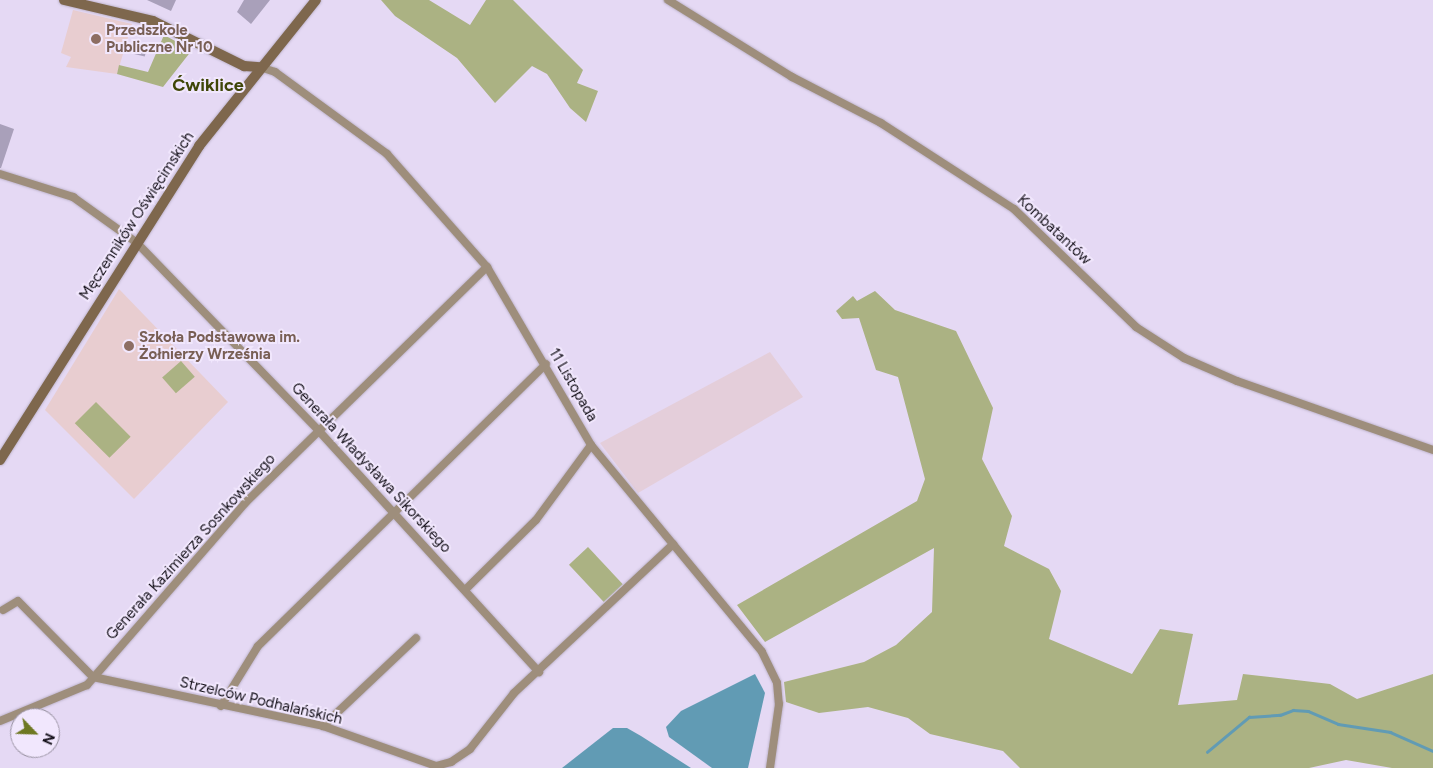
<!DOCTYPE html>
<html>
<head>
<meta charset="utf-8">
<style>
  body { margin:0 }
  #map { position:relative; width:1433px; height:768px; overflow:hidden; background:#e5d9f4; font-family:Figtree,sans-serif }
  div>[style] { position:absolute }
  .industrial>* { inset:0; background:#e4ceda }
  .education>* { inset:0; background:#e8cdd0 }
  .green>* { inset:0; background:#abb283; transform-origin:0 0 }
  .water>* { inset:0; background:#619bb4 }
  .stream>* { height:2.5px; margin:-1.25px; padding:0 1.25px; transform-origin:1.25px; border-radius:1.25px; background:#619bb4 }
  .building>* { inset:0; background:#a9a0ba; transform-origin:0 0 }
  .roads { filter:drop-shadow(0 0 1px #bfb5cc) drop-shadow(0 0 1px #bfb5cc) }
  .street>* { height:8px; margin:-4px; padding:0 4px; transform-origin:4px; border-radius:4px; background:#9e8e7c }
  .secondary>* { height:10px; margin:-5px; padding:0 5px; transform-origin:5px; border-radius:5px; background:#7e674d }
  .dots>* { width:14px; height:14px; translate:-50% -50%; box-sizing:border-box; border:2px solid #f1e7fd; border-radius:50% }
  span { translate:-50% -50%; white-space:nowrap; text-align:center; line-height:1.15; -webkit-text-stroke:4px #f1e7fd; paint-order:stroke }
  .education-label { font-size:15px; color:#785e54; font-weight:700 }
  .left { translate:0 -50%; text-align:left }
  .street-label { font-size:15px; color:#130f18 }
  .quarter-label { font-size:18px; color:#3f4608; font-weight:700 }
  .north { position:absolute; left:10px; top:708px; width:50px; height:50px; box-sizing:border-box; background:#f1e7fd; border:1px solid #9891a1; border-radius:50%; rotate:114deg; font-size:14px; font-weight:700; line-height:20px; text-align:center; color:#130f18 }
  .north::after { content:''; display:block; margin:auto; width:18px; height:22px; background:#6e7822; clip-path:polygon(50% 0,100% 100%,50% 72%,0 100%) }
</style>
</head>
<body>
<div id="map">
  <div class="industrial">
    <i style="clip-path:polygon(770px 352px,803px 397px,638px 493px,600px 443px)"></i>
  </div>
  <div class="education">
    <i style="clip-path:polygon(73px 10px,132px 24px,117px 74px,66px 67px,71px 57px,61px 53px)"></i>
    <i style="clip-path:polygon(119px 289px,228px 402px,134px 499px,45px 410px)"></i>
  </div>
  <div class="green">
    <i style="clip-path:polygon(381px 0,429px 0,470px 25px,486px 0,513px 0,583px 70px,577px 83px,598px 91px,586px 122px,570px 108px,547px 74px,532px 66px,495px 103px,457px 58px,395px 16px)"></i>
    <i style="clip-path:polygon(164px 35px,192px 50px,163px 87px,117px 74px,119px 65px,148px 72px)"></i>
    <i style="clip-path:polygon(875px 291px,895px 310px,956px 331px,993px 408px,982px 459px,1012px 516px,1004px 546px,1049px 569px,1061px 591px,1049px 639px,1132px 674px,1160px 629px,1193px 634px,1178px 705px,1237px 700px,1243px 674px,1330px 684px,1357px 699px,1433px 674px,1433px 768px,1392px 768px,1346px 760px,1309px 768px,1020px 768px,1003px 751px,930px 734px,908px 718px,868px 707px,819px 713px,786px 702px,784px 682px,864px 662px,896px 645px,932px 612px,934px 548px,765px 642px,737px 605px,917px 501px,925px 479px,898px 377px,876px 370px,859px 318px,842px 319px,836px 311px,853px 296px,857px 301px)"></i>
    <i style="left:181px;top:361px;width:21px;height:25px;rotate:49deg"></i>
    <i style="left:96px;top:402px;width:49px;height:30px;rotate:45deg"></i>
    <i style="left:588px;top:547px;width:51px;height:26px;rotate:47deg"></i>
  </div>
  <div class="water">
    <i style="clip-path:polygon(755px 674px,765px 693px,748px 768px,712px 768px,669px 737px,666px 727px,681px 711px)"></i>
    <i style="clip-path:polygon(613px 728px,627px 728px,641px 736px,691px 768px,562px 768px)"></i>
  </div>
  <div class="stream">
    <i style="left:1207px;top:752px;width:55px;rotate:-39.8deg"></i>
    <i style="left:1249px;top:717px;width:31px;rotate:-4deg"></i>
    <i style="left:1280px;top:715px;width:14px;rotate:-21deg"></i>
    <i style="left:1293px;top:710px;width:15px;rotate:4deg"></i>
    <i style="left:1308px;top:711px;width:33px;rotate:23deg"></i>
    <i style="left:1338px;top:724px;width:53px;rotate:8.7deg"></i>
    <i style="left:1390px;top:732px;width:47px;rotate:23.8deg"></i>
  </div>
  <div class="building">
    <i style="clip-path:polygon(147px 0,176px 0,171px 11px)"></i>
    <i style="clip-path:polygon(244px 0,270px 0,251px 24px,237px 12px)"></i>
    <i style="left:136px;top:42px;width:12px;height:12px;rotate:14deg"></i>
    <i style="clip-path:polygon(0 124px,14px 129px,1px 168px,0 168px)"></i>
  </div>
  <div class="roads">
    <div class="street">
      <i style="left:668px;top:0;width:146px;rotate:31.8deg"></i>
      <i style="left:792px;top:77px;width:100px;rotate:27.3deg"></i>
      <i style="left:881px;top:123px;width:158px;rotate:32.9deg"></i>
      <i style="left:1014px;top:209px;width:170px;rotate:44deg"></i>
      <i style="left:1136px;top:327px;width:57px;rotate:32.9deg"></i>
      <i style="left:1184px;top:358px;width:58px;rotate:23.5deg"></i>
      <i style="left:1237px;top:381px;width:208px;rotate:19.4deg"></i>
      <i style="left:260px;top:67px;width:16px;rotate:18deg"></i>
      <i style="left:275px;top:72px;width:139px;rotate:36.2deg"></i>
      <i style="left:387px;top:154px;width:151px;rotate:48.5deg"></i>
      <i style="left:487px;top:267px;width:206px;rotate:59.7deg"></i>
      <i style="left:591px;top:445px;width:268px;rotate:50.4deg"></i>
      <i style="left:762px;top:652px;width:34px;rotate:64deg"></i>
      <i style="left:777px;top:683px;width:21px;rotate:85deg"></i>
      <i style="left:779px;top:704px;width:65px;rotate:98deg"></i>
      <i style="left:0;top:174px;width:77px;rotate:17.5deg"></i>
      <i style="left:73px;top:197px;width:79px;rotate:35.7deg"></i>
      <i style="left:137px;top:243px;width:260px;rotate:45.9deg"></i>
      <i style="left:318px;top:430px;width:328px;rotate:47.6deg"></i>
      <i style="left:466px;top:589px;width:98px;rotate:-44.6deg"></i>
      <i style="left:536px;top:520px;width:93px;rotate:-53.7deg"></i>
      <i style="left:3px;top:610px;width:17px;rotate:-31deg"></i>
      <i style="left:18px;top:601px;width:107px;rotate:45.4deg"></i>
      <i style="left:93px;top:677px;width:235px;rotate:12deg"></i>
      <i style="left:323px;top:726px;width:120px;rotate:19.5deg"></i>
      <i style="left:436px;top:766px;width:16px;rotate:-15deg"></i>
      <i style="left:451px;top:762px;width:23px;rotate:-34deg"></i>
      <i style="left:470px;top:749px;width:71px;rotate:-51.8deg"></i>
      <i style="left:514px;top:693px;width:218px;rotate:-43.1deg"></i>
      <i style="left:221px;top:706px;width:70px;rotate:-58.3deg"></i>
      <i style="left:258px;top:646px;width:403px;rotate:-44.4deg"></i>
      <i style="left:0;top:721px;width:94px;rotate:-22.5deg"></i>
      <i style="left:87px;top:685px;width:241px;rotate:-49deg"></i>
      <i style="left:245px;top:503px;width:338px;rotate:-44.3deg"></i>
      <i style="left:323px;top:726px;width:128px;rotate:-43.4deg"></i>
    </div>
    <div class="secondary">
      <i style="left:64px;top:0;width:91px;rotate:13.3deg"></i>
      <i style="left:153px;top:21px;width:102px;rotate:26.3deg"></i>
      <i style="left:244px;top:66px;width:16px;rotate:4deg"></i>
      <i style="left:0;top:460px;width:372px;rotate:-57.6deg"></i>
      <i style="left:199px;top:146px;width:187px;rotate:-51.3deg"></i>
    </div>
  </div>
  <div class="dots">
    <i style="left:96px;top:39px;background:#8d6e63"></i>
    <i style="left:129px;top:346px;background:#8d6e63"></i>
  </div>
  <div class="education-label">
    <span class="left" style="left:106px;top:39px">Przedszkole<br>Publiczne Nr 10</span>
    <span class="left" style="left:139px;top:346px">Szkoła Podstawowa im.<br>Żołnierzy Września</span>
  </div>
  <div class="street-label">
    <span style="left:137px;top:216px;rotate:-57deg">Męczenników Oświęcimskich</span>
    <span style="left:1054px;top:230px;rotate:43deg">Kombatantów</span>
    <span style="left:573px;top:385px;rotate:60deg">11 Listopada</span>
    <span style="left:371px;top:468px;rotate:47deg">Generała Władysława Sikorskiego</span>
    <span style="left:191px;top:547px;rotate:-48deg">Generała Kazimierza Sosnkowskiego</span>
    <span style="left:261px;top:701px;rotate:13deg">Strzelców Podhalańskich</span>
  </div>
  <div class="quarter-label">
    <span style="left:208px;top:85px">Ćwiklice</span>
  </div>
  <div class="north">N</div>
</div>
</body>
</html>
